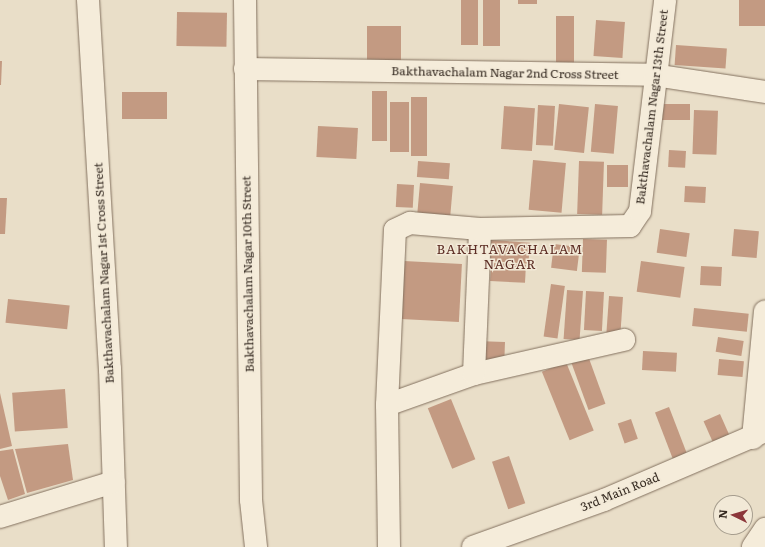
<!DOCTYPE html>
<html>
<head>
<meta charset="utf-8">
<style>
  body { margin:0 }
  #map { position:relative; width:765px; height:547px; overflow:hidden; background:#e9dec8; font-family:Literata,serif }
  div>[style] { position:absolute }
  .building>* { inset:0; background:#c39a82; transform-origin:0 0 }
  .roads { filter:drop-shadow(0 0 1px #83715f) drop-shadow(0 0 1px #83715f) }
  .minor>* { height:22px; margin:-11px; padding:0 11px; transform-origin:11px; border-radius:11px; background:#f5ecda }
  span { translate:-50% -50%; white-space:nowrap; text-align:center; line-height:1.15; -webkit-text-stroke:3px #f2e9d7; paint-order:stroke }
  .street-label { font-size:12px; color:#352a21 }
  .neighbourhood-label { font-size:13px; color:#5d2e25; letter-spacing:1px }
  .north { position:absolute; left:713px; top:495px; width:40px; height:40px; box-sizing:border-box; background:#f2e9d7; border:1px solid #a69d8e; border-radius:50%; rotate:275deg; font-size:11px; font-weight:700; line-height:16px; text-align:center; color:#352a21 }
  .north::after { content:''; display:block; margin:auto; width:14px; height:18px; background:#8c363a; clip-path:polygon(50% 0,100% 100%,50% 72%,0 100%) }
</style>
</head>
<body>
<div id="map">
  <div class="building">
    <i style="left:461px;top:0;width:17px;height:45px"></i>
    <i style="left:483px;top:0;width:17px;height:46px"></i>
    <i style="left:518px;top:0;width:19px;height:4px"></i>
    <i style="left:739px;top:0;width:26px;height:26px"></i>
    <i style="left:177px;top:12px;width:50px;height:34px;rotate:1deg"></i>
    <i style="left:556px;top:16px;width:18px;height:51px"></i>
    <i style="left:596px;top:20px;width:29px;height:36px;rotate:4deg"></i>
    <i style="left:401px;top:26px;width:38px;height:34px;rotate:90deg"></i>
    <i style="left:676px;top:45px;width:51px;height:20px;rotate:4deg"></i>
    <i style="clip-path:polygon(0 61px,2px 61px,1px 85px,0 85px)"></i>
    <i style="left:372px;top:91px;width:15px;height:50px"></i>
    <i style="left:122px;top:92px;width:45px;height:27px"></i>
    <i style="left:411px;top:97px;width:16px;height:59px"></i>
    <i style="left:390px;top:102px;width:19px;height:50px"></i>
    <i style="left:559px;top:104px;width:30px;height:46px;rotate:6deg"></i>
    <i style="left:595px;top:104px;width:23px;height:48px;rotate:5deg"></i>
    <i style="left:661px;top:104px;width:29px;height:16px"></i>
    <i style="left:538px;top:105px;width:17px;height:40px;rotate:3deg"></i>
    <i style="left:504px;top:106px;width:31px;height:43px;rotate:4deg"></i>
    <i style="left:694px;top:110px;width:24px;height:44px;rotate:2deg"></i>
    <i style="left:318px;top:126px;width:40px;height:31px;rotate:3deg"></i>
    <i style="left:669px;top:150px;width:17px;height:17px;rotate:3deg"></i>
    <i style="left:533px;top:160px;width:33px;height:50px;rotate:5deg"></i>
    <i style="left:418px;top:161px;width:32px;height:16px;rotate:4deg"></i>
    <i style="left:579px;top:161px;width:25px;height:53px;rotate:2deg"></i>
    <i style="left:607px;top:165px;width:21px;height:22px"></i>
    <i style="left:420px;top:183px;width:33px;height:33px;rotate:5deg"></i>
    <i style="left:397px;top:184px;width:17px;height:23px;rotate:3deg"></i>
    <i style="left:685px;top:186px;width:21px;height:16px;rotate:3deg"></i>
    <i style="clip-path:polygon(0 198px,7px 198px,5px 234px,0 234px)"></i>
    <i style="left:660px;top:229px;width:30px;height:24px;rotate:8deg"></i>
    <i style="left:734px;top:229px;width:25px;height:27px;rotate:5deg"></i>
    <i style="left:583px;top:239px;width:24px;height:33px;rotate:2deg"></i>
    <i style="left:491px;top:240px;width:39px;height:21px;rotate:4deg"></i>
    <i style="left:554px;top:244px;width:26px;height:24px;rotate:7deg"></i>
    <i style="left:404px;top:261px;width:58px;height:58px;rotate:3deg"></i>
    <i style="left:641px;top:261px;width:44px;height:31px;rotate:8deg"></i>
    <i style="left:491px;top:263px;width:35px;height:18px;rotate:3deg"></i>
    <i style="left:701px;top:266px;width:21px;height:19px;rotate:3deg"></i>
    <i style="left:551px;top:284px;width:14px;height:53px;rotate:8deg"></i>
    <i style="left:567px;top:290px;width:16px;height:49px;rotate:4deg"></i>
    <i style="left:586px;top:291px;width:18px;height:39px;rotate:3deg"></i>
    <i style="left:609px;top:296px;width:14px;height:37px;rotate:4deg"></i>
    <i style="left:8px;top:299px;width:62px;height:24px;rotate:6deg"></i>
    <i style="left:694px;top:308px;width:55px;height:18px;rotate:6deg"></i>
    <i style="left:718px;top:337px;width:26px;height:15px;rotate:9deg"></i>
    <i style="left:476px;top:341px;width:29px;height:24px;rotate:2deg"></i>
    <i style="left:643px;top:351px;width:34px;height:19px;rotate:3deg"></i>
    <i style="left:587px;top:353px;width:54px;height:18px;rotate:70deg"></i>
    <i style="left:719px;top:359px;width:25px;height:16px;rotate:5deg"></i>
    <i style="left:566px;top:362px;width:74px;height:26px;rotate:68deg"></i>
    <i style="left:65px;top:389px;width:39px;height:53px;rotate:86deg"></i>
    <i style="clip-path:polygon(0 393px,12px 446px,0 449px)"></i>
    <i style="left:451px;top:399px;width:65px;height:25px;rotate:68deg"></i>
    <i style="left:669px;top:407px;width:51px;height:15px;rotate:69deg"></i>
    <i style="left:720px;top:414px;width:24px;height:18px;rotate:66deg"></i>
    <i style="left:631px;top:419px;width:21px;height:14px;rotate:71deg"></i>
    <i style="clip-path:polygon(68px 444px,73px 480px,27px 493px,15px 449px)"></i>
    <i style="clip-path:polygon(13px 449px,25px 494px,8px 500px,0 476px,0 451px)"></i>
    <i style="left:509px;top:456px;width:50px;height:18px;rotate:71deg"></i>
  </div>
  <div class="roads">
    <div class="minor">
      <i style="left:88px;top:0;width:370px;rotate:86.6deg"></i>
      <i style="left:110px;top:369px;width:178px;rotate:88.1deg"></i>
      <i style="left:245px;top:0;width:500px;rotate:89.31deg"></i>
      <i style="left:251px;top:500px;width:47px;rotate:83.9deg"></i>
      <i style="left:245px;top:69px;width:409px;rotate:0.8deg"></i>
      <i style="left:654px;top:75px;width:112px;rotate:8.7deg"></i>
      <i style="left:474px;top:374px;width:154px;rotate:-12.8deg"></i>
      <i style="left:387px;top:405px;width:92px;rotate:-19.6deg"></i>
      <i style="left:474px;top:374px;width:145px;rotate:-87.6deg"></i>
      <i style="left:753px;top:438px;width:127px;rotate:-84.6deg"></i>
      <i style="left:0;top:517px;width:119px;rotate:-17.1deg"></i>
      <i style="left:389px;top:547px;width:142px;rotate:-90.8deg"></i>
      <i style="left:387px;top:405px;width:175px;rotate:-87.4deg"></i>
      <i style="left:395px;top:230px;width:17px;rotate:-25deg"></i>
      <i style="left:410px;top:223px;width:70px;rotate:4.9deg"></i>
      <i style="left:480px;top:229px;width:150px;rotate:-1.1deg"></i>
      <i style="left:630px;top:226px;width:18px;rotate:-56deg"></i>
      <i style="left:640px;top:211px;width:212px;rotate:-83.2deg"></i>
      <i style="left:473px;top:547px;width:139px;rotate:-19.7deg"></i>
      <i style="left:604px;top:500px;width:175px;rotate:-23.2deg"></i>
      <i style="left:753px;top:547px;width:22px;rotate:-56deg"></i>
    </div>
  </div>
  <div class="street-label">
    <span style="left:505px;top:73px;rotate:1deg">Bakthavachalam Nagar 2nd Cross Street</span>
    <span style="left:652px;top:107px;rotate:-83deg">Bakthavachalam Nagar 13th Street</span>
    <span style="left:104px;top:273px;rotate:-93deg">Bakthavachalam Nagar 1st Cross Street</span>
    <span style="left:248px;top:274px;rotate:-91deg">Bakthavachalam Nagar 10th Street</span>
    <span style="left:620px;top:492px;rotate:-22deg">3rd Main Road</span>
  </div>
  <div class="neighbourhood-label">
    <span style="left:510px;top:257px">BAKHTAVACHALAM<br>NAGAR</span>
  </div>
  <div class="north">N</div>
</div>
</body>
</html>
